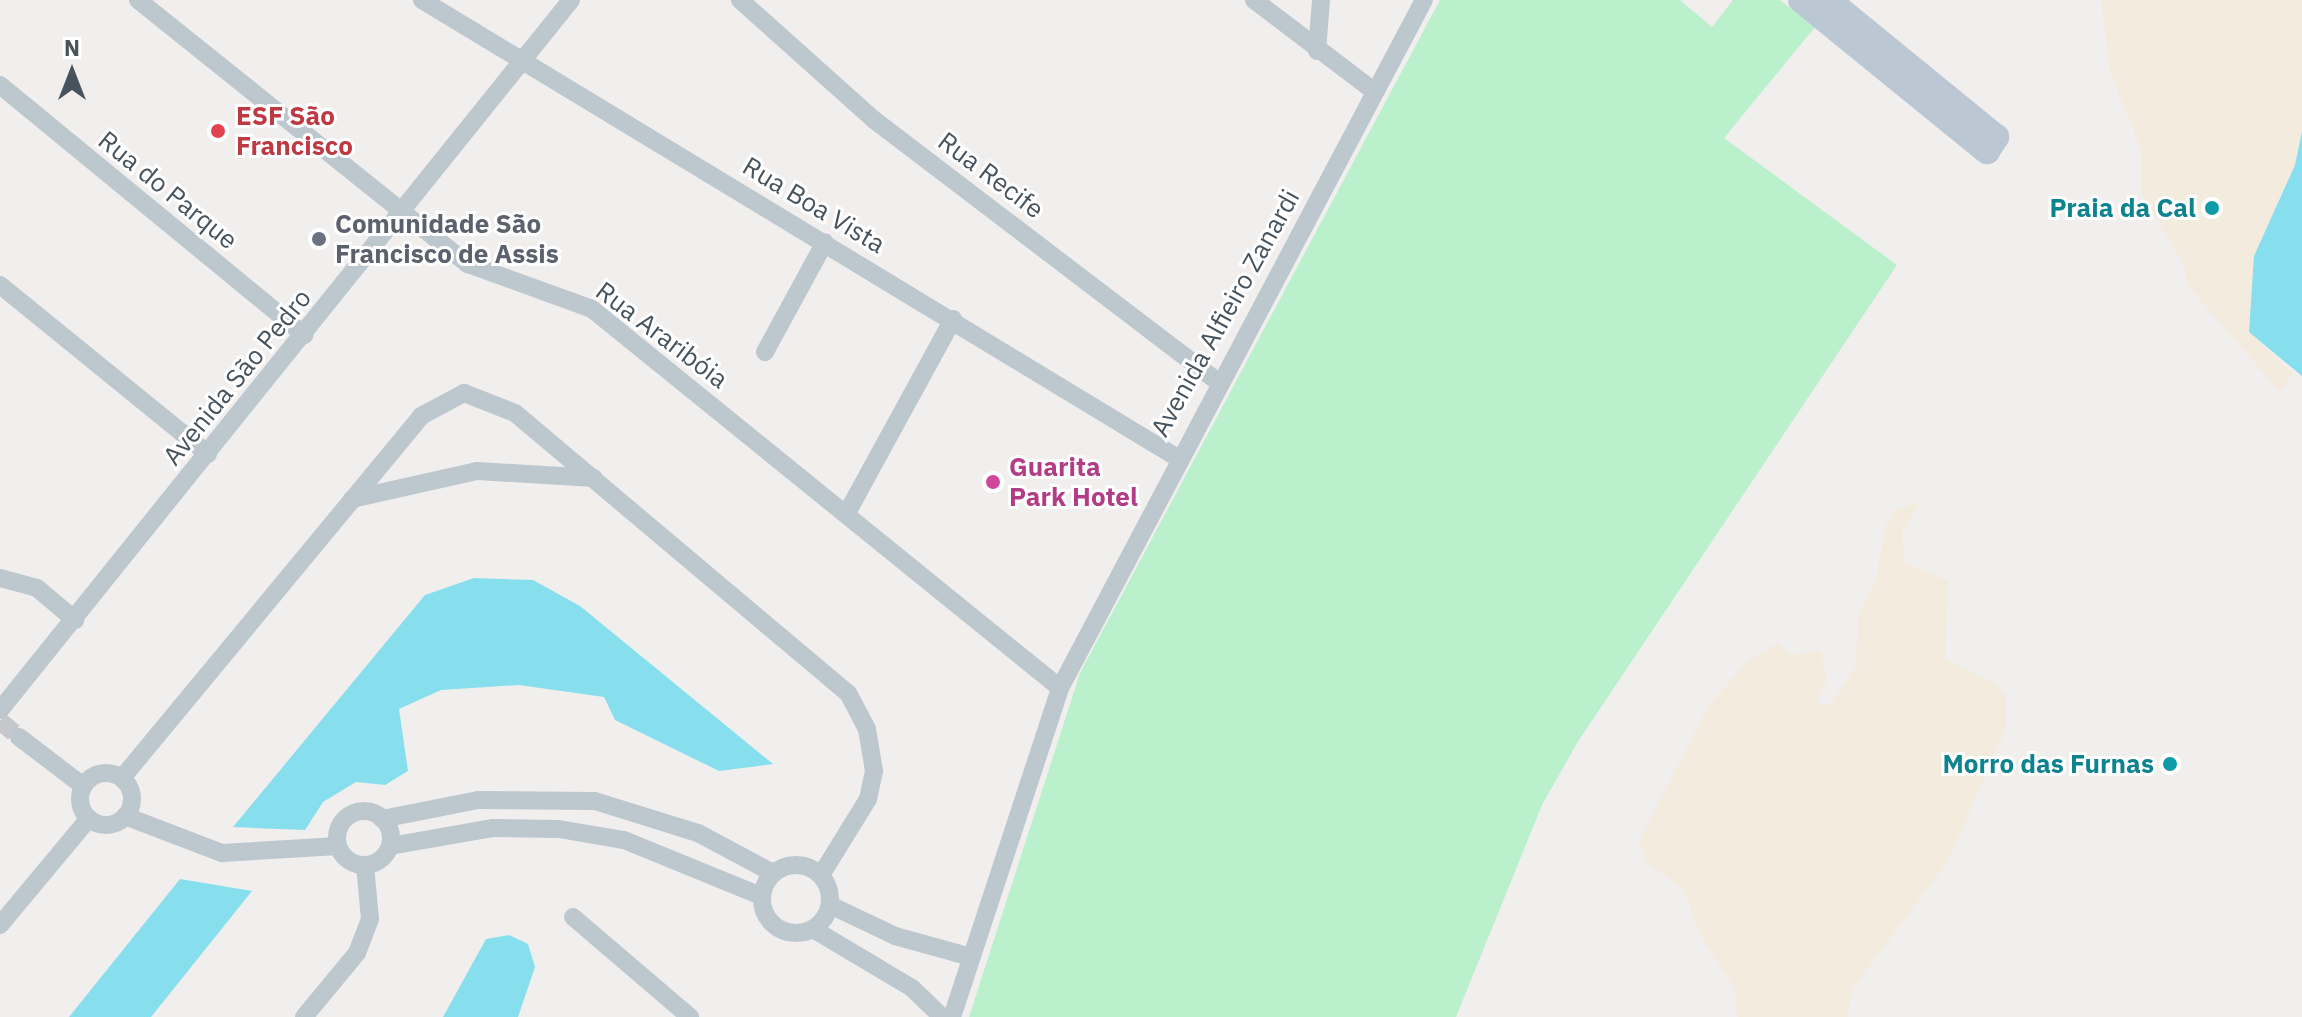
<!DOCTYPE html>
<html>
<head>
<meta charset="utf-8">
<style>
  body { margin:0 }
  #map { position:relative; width:2302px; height:1017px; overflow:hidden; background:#f1eeee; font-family:"IBM Plex Sans",sans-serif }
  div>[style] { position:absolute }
  .green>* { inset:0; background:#bbf0cd }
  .sand>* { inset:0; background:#f3ebde }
  .water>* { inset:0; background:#87dfee }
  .street-tunnel>* { height:18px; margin-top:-9px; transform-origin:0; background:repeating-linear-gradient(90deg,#c6c7ca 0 18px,transparent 0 27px) }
  .street>* { height:18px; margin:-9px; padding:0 9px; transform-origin:9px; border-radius:9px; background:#bcc7ce }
  .street>.ring { margin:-9px; padding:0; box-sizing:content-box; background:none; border:18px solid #bcc7ce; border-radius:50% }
  .secondary>* { height:26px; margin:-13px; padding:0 13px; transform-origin:13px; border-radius:13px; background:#bbc8d3 }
  .dots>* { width:22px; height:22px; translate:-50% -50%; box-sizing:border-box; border:4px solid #fff; border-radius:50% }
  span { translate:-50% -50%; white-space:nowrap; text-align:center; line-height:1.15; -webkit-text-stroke:6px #fff; paint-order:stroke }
  .health-label { font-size:26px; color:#be3a42; font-weight:700 }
  .left { translate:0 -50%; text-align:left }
  .street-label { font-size:26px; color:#46535c }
  .culture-label { font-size:26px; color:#0d838f; font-weight:700 }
  .right { translate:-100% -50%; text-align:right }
  .worship-label { font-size:26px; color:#5b616d; font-weight:700 }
  .hotel-label { font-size:26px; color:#b23c85; font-weight:700 }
  .north { position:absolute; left:32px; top:32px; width:80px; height:80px; -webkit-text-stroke:6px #fff; paint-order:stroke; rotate:0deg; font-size:22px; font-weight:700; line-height:32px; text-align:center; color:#46535c }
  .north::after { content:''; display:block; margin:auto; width:28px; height:36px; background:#46535c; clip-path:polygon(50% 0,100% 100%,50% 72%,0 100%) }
</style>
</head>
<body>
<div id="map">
  <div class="green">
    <i style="clip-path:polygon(1440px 0,1680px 0,1712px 27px,1733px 0,1780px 0,1815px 27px,1724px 138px,1897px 265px,1577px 743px,1542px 805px,1456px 1017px,969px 1017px,1080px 673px)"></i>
  </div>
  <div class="sand">
    <i style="clip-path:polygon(2101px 0,2302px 0,2302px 131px,2295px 165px,2254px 256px,2249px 332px,2293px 374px,2280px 392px,2187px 285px,2185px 267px,2141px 193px,2142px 151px,2110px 72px)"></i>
    <i style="clip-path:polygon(1921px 501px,1902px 532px,1905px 562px,1948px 581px,1945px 659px,1996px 684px,2006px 697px,2006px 729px,1948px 861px,1853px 988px,1847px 1017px,1737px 1017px,1735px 989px,1699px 933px,1685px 891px,1646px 862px,1639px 842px,1707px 707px,1750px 659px,1779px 643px,1790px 655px,1821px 651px,1827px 680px,1816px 704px,1831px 704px,1856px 666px,1858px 617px,1876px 578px,1886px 526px,1893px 511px)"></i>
  </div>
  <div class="water">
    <i style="clip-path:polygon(2302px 131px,2302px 376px,2249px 332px,2254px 256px,2295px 165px)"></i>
    <i style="clip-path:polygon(474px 578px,533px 580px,580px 606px,773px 764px,719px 771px,615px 720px,604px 697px,519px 685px,441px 690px,399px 709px,408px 771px,385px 785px,356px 782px,323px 802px,305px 830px,233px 827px,425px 595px)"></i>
    <i style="clip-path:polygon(180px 879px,252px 891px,151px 1017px,69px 1017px)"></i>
    <i style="clip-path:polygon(509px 935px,528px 944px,535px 967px,518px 1017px,443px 1017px,486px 939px)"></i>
  </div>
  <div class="street-tunnel">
    <i style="left:0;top:721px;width:25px;rotate:40deg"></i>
  </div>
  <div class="street">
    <i style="left:138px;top:0;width:423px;rotate:38.7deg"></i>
    <i style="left:468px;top:264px;width:132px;rotate:19.9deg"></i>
    <i style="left:592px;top:309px;width:602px;rotate:39deg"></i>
    <i style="left:422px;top:0;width:882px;rotate:31.22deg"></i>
    <i style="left:740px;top:0;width:178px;rotate:41.8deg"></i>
    <i style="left:873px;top:119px;width:434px;rotate:37.3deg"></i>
    <i style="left:1254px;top:0;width:151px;rotate:37.2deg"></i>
    <i style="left:1317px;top:51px;width:51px;rotate:-85.5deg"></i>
    <i style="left:0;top:85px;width:394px;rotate:39.4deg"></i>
    <i style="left:0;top:285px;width:268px;rotate:39.1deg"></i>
    <i style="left:765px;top:352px;width:125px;rotate:-61.4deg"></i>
    <i style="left:352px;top:499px;width:128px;rotate:-12.6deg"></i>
    <i style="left:477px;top:471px;width:117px;rotate:3.4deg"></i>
    <i style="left:848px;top:511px;width:219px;rotate:-61.3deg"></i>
    <i style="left:0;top:578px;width:38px;rotate:15deg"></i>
    <i style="left:37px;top:588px;width:50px;rotate:40.1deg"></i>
    <i style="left:0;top:710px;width:911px;rotate:-51.19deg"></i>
    <i style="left:19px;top:737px;width:81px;rotate:37.4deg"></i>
    <i class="ring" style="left:80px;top:773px;width:34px;height:34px"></i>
    <i style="left:122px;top:778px;width:470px;rotate:-50.4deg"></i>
    <i style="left:421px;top:416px;width:49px;rotate:-28.1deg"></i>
    <i style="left:464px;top:393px;width:55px;rotate:21.4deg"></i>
    <i style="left:515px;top:413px;width:435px;rotate:40.1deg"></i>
    <i style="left:848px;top:693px;width:41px;rotate:62.2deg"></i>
    <i style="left:867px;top:729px;width:43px;rotate:80.5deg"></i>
    <i style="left:874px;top:771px;width:29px;rotate:102deg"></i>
    <i style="left:868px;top:799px;width:89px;rotate:121.7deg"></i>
    <i class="ring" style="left:337px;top:811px;width:36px;height:36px"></i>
    <i style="left:125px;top:816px;width:104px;rotate:20.9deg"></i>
    <i style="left:222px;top:853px;width:116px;rotate:-3.5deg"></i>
    <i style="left:382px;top:819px;width:98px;rotate:-11.2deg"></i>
    <i style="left:478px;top:800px;width:117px;rotate:0.5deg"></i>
    <i style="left:595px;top:801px;width:108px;rotate:17.3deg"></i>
    <i style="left:698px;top:833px;width:85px;rotate:28.1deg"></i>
    <i style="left:390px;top:846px;width:105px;rotate:-9.9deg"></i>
    <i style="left:493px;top:828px;width:66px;rotate:0.9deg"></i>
    <i style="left:559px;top:829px;width:66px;rotate:9.6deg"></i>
    <i style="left:624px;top:840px;width:148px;rotate:22.2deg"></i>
    <i class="ring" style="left:762px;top:865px;width:50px;height:50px"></i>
    <i style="left:830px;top:905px;width:72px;rotate:25.5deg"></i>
    <i style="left:895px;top:936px;width:79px;rotate:15.4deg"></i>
    <i style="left:573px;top:917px;width:154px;rotate:40.5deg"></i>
    <i style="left:0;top:925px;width:139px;rotate:-50.2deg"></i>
    <i style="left:813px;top:929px;width:115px;rotate:30.8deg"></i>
    <i style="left:912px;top:988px;width:42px;rotate:44deg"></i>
    <i style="left:304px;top:1017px;width:83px;rotate:-50.4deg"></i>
    <i style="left:357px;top:953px;width:36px;rotate:-69deg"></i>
    <i style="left:370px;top:919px;width:54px;rotate:-95.3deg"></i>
    <i style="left:952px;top:1017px;width:346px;rotate:-71.8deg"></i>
    <i style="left:1060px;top:688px;width:778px;rotate:-62.12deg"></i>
  </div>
  <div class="secondary">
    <i style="left:1801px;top:0;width:240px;rotate:39.1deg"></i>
    <i style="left:1987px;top:151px;width:17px;rotate:-57deg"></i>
    <i style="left:1996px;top:137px;width:217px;rotate:-140.8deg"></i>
  </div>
  <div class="dots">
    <i style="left:218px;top:131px;background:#e0444e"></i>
    <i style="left:2212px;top:208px;background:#0f9aa8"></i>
    <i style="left:319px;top:239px;background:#6b7280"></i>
    <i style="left:993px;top:482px;background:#d1479c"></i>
    <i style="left:2170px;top:764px;background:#0f9aa8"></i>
  </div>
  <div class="health-label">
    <span class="left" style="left:236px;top:131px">ESF São<br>Francisco</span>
  </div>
  <div class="street-label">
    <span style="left:991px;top:175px;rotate:37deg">Rua Recife</span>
    <span style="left:168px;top:190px;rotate:39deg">Rua do Parque</span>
    <span style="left:814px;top:205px;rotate:31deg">Rua Boa Vista</span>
    <span style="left:1225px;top:313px;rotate:-61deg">Avenida Alfieiro Zanardi</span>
    <span style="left:662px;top:335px;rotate:37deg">Rua Araribóia</span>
    <span style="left:237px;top:377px;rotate:-51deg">Avenida São Pedro</span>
  </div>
  <div class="culture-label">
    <span class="right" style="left:2196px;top:208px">Praia da Cal</span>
    <span class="right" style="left:2154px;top:764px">Morro das Furnas</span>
  </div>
  <div class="worship-label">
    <span class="left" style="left:335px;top:239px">Comunidade São<br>Francisco de Assis</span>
  </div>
  <div class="hotel-label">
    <span class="left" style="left:1009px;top:482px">Guarita<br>Park Hotel</span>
  </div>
  <div class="north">N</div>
</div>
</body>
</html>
